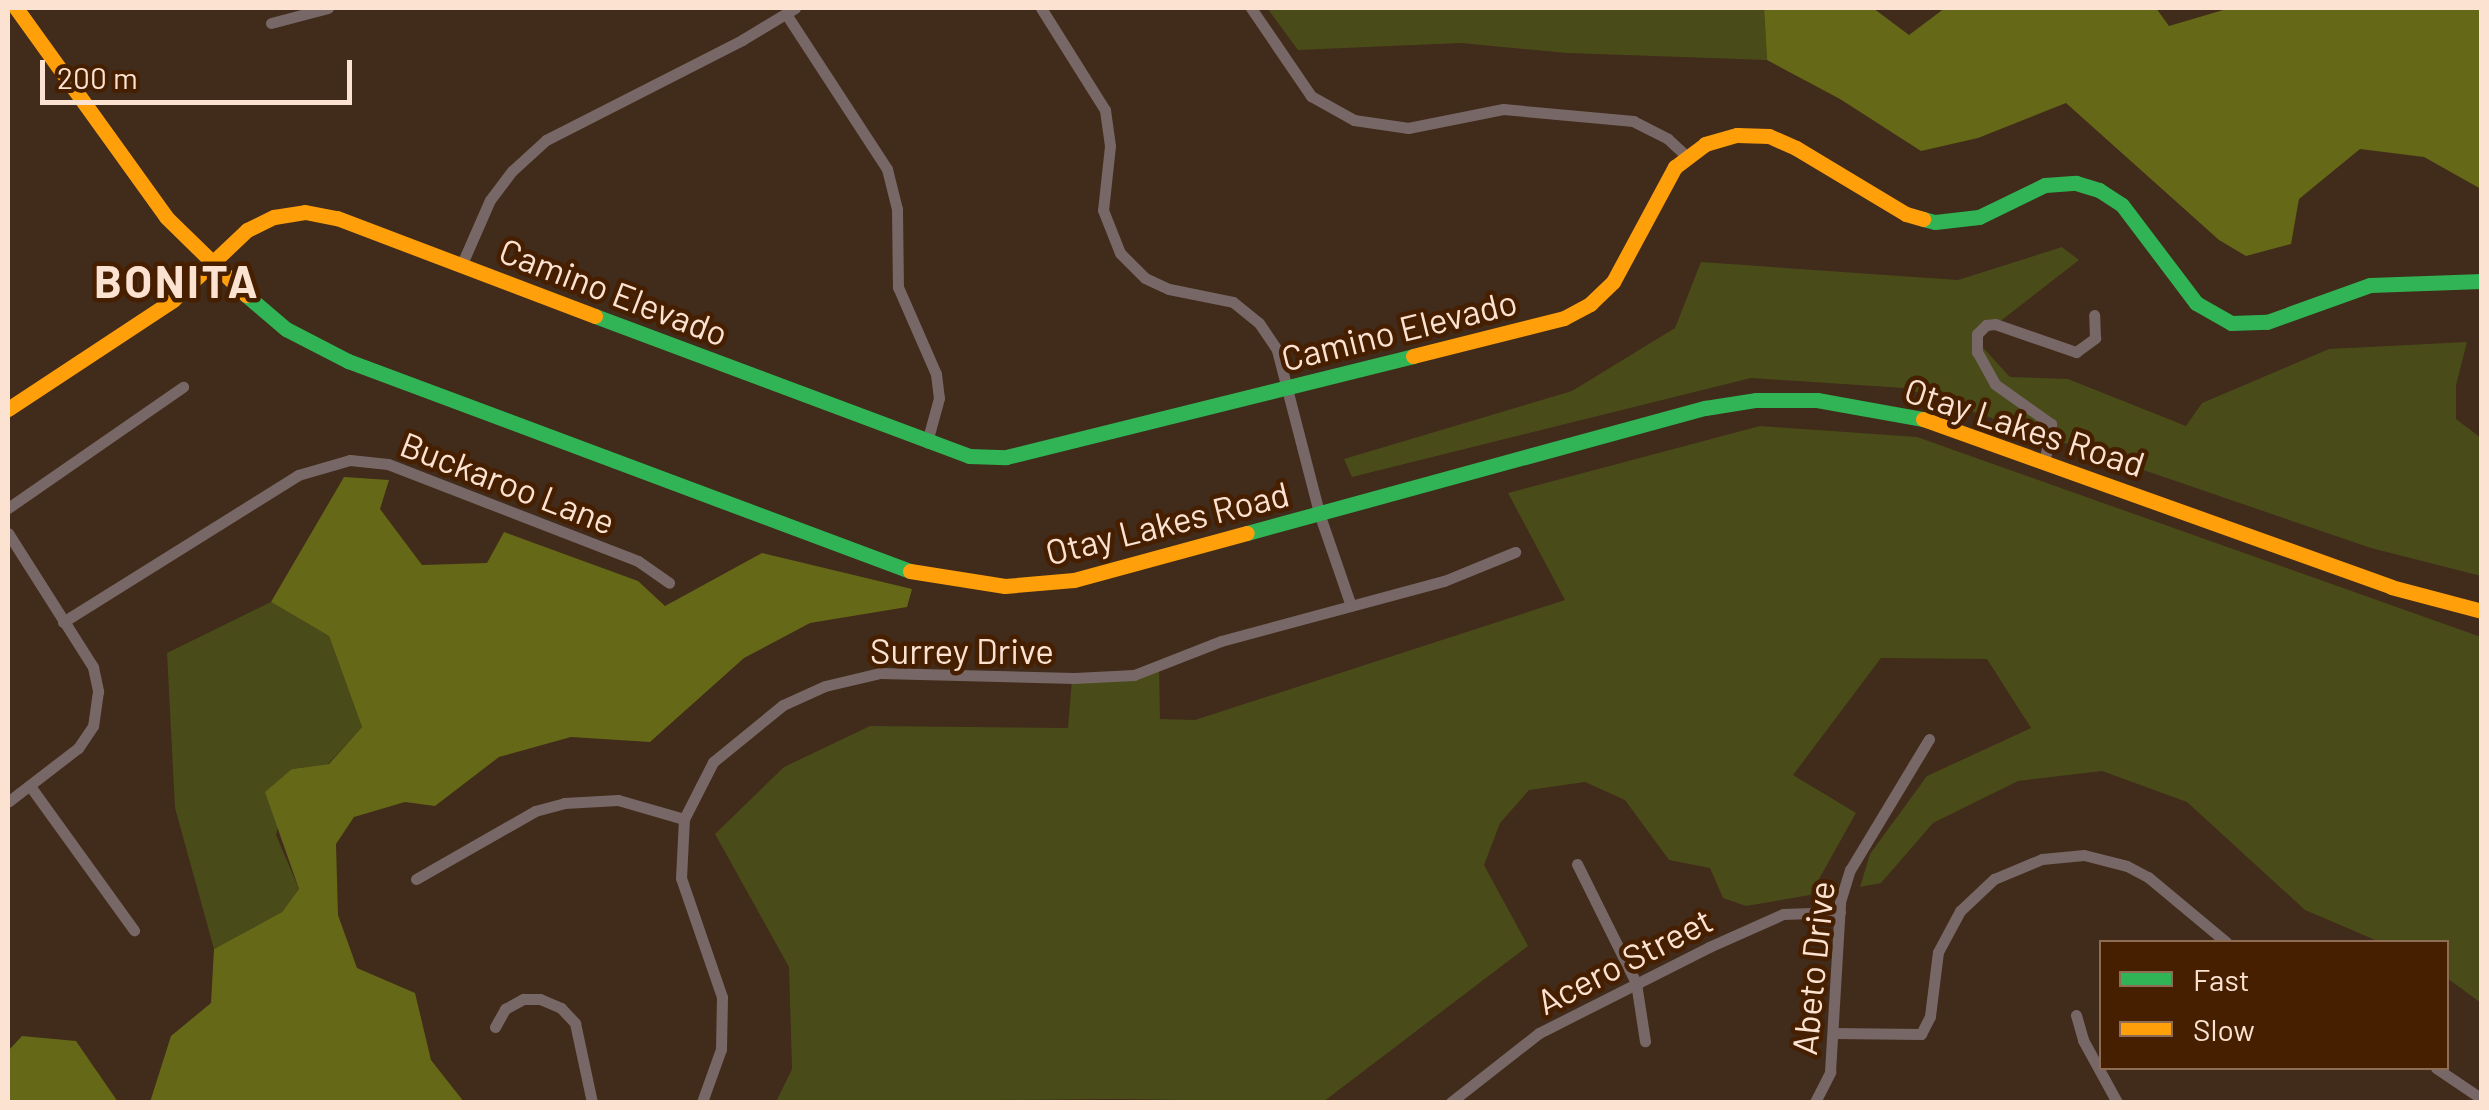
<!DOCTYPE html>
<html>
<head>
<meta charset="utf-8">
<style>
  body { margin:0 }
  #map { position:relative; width:2489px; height:1110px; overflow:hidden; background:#412b1a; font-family:Barlow,sans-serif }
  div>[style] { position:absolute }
  .green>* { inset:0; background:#494b19 }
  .forest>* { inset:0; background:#646817 }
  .street>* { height:11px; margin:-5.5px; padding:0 5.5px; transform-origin:5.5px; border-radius:5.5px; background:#776766 }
  .fast>* { height:15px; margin:-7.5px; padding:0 7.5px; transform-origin:7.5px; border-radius:7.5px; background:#30b455 }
  .slow>* { height:15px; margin:-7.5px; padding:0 7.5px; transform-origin:7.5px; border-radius:7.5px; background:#ff9f0a }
  span { translate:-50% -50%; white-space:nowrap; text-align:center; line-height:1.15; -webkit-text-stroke:9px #461f00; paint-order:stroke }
  .street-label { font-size:35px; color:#fce2d1 }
  .district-label { font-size:45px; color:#fce2d1; font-weight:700; letter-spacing:2.5px }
  .frame { position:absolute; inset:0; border:10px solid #fce2d1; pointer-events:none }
  .legend { position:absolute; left:2099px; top:940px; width:350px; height:130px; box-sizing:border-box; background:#461f00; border:2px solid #8f6d54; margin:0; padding:12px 18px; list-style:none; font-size:30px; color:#fce2d1 }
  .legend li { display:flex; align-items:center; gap:20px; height:50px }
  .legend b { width:50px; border:2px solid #8f6d54 }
  .scale { position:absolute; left:40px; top:60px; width:312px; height:45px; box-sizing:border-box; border:5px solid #fce2d1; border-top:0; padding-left:12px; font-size:30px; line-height:35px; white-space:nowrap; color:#fce2d1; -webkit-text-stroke:8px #461f00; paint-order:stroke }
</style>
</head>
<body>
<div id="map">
  <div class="green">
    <i style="clip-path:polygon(1267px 8px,1764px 8px,1767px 60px,1567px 53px,1461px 43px,1298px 50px)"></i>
    <i style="clip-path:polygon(2062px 247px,2079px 260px,1976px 340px,2010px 377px,2068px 379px,2186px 426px,2202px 403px,2329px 349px,2467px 342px,2456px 385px,2456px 419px,2481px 438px,2481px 576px,2371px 548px,1904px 388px,1751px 378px,1352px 477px,1344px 459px,1572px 391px,1675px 328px,1701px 262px,1958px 280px)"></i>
    <i style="clip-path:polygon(1760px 426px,1917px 437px,2481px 637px,2481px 1003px,2447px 978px,2446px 942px,2380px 942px,2305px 910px,2187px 802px,2102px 771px,2018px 781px,1933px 823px,1881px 883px,1860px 887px,1870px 854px,1927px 776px,2031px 728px,1987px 659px,1881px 658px,1793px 775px,1856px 813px,1810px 895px,1746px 906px,1723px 898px,1710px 868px,1669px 860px,1625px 800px,1585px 782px,1529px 790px,1500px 823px,1484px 865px,1528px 946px,1323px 1102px,1115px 1099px,776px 1102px,792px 1069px,789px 967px,715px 834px,784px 767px,870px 726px,1068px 728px,1072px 679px,1159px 666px,1160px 719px,1195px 720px,1565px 600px,1508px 493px)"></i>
    <i style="clip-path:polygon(271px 602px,329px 636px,362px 727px,328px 764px,292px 769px,276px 835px,299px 889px,282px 912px,214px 949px,175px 808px,167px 653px)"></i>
  </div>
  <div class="forest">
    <i style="clip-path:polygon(1764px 8px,1873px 8px,1909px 35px,1945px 8px,2156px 8px,2169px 26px,2230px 8px,2481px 8px,2481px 189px,2424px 157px,2360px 149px,2299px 199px,2291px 244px,2246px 256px,2219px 240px,2066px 103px,1978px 138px,1921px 151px,1840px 99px,1767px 60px)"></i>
    <i style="clip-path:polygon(344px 477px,389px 480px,380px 509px,422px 565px,487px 563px,504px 532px,638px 581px,665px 606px,762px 553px,912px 589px,907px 607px,810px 623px,744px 658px,650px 742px,571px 737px,499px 757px,435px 806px,405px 802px,354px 817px,336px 844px,338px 915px,357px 968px,415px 993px,431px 1060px,464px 1102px,150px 1102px,171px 1036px,211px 1003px,214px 949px,282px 912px,299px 889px,265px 792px,292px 769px,329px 764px,362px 727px,329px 636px,271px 602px)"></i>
    <i style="clip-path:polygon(22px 1036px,76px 1041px,118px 1102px,8px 1102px,8px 1051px)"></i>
  </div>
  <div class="street">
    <i style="left:1041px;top:8px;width:120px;rotate:57.9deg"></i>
    <i style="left:1105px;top:110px;width:36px;rotate:82deg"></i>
    <i style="left:1110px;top:146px;width:64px;rotate:96.2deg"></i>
    <i style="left:1103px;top:210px;width:46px;rotate:68.4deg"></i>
    <i style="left:1120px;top:253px;width:35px;rotate:45deg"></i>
    <i style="left:1145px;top:278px;width:26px;rotate:25deg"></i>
    <i style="left:1169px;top:289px;width:65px;rotate:11.5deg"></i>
    <i style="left:1233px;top:302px;width:33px;rotate:39deg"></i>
    <i style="left:1259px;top:323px;width:32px;rotate:56deg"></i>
    <i style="left:1277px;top:350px;width:171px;rotate:75.5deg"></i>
    <i style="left:1320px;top:516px;width:95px;rotate:71deg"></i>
    <i style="left:1251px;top:8px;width:107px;rotate:55.7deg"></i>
    <i style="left:1311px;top:96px;width:49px;rotate:29.2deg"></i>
    <i style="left:1354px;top:120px;width:55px;rotate:8.4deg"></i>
    <i style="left:1408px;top:128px;width:97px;rotate:-11.3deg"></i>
    <i style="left:1503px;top:109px;width:131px;rotate:5.3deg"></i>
    <i style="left:1633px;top:121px;width:39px;rotate:27deg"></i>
    <i style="left:1668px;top:139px;width:25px;rotate:43deg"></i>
    <i style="left:786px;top:14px;width:185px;rotate:56.9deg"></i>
    <i style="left:887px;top:169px;width:41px;rotate:76deg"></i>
    <i style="left:897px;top:209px;width:78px;rotate:89.3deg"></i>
    <i style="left:898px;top:287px;width:95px;rotate:66.4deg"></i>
    <i style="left:936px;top:374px;width:24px;rotate:83deg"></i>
    <i style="left:939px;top:398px;width:46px;rotate:105.3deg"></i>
    <i style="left:271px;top:23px;width:59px;rotate:-14.7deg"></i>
    <i style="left:461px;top:266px;width:72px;rotate:-66.3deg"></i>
    <i style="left:490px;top:200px;width:36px;rotate:-53deg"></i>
    <i style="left:512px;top:171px;width:46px;rotate:-42.4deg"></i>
    <i style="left:546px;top:140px;width:220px;rotate:-27deg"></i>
    <i style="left:742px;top:40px;width:62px;rotate:-31.1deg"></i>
    <i style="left:2045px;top:459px;width:36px;rotate:-80deg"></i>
    <i style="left:2051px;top:424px;width:69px;rotate:-144.5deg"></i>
    <i style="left:1995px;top:384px;width:37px;rotate:-119deg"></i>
    <i style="left:1977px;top:352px;width:18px;rotate:-90deg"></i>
    <i style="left:1977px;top:334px;width:13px;rotate:-45deg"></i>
    <i style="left:1986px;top:325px;width:9px;rotate:-6deg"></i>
    <i style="left:1995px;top:324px;width:86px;rotate:19.1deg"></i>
    <i style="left:2076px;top:352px;width:24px;rotate:-36deg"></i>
    <i style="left:2095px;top:338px;width:23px;rotate:-92deg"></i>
    <i style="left:8px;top:508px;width:213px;rotate:-34.7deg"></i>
    <i style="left:8px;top:533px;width:159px;rotate:57.6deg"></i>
    <i style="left:93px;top:667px;width:25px;rotate:78deg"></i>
    <i style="left:98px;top:691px;width:35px;rotate:98deg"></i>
    <i style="left:93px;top:726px;width:27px;rotate:124deg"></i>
    <i style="left:78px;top:748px;width:88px;rotate:142.4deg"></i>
    <i style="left:63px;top:622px;width:277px;rotate:-32deg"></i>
    <i style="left:298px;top:475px;width:54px;rotate:-16.1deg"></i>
    <i style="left:350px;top:460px;width:38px;rotate:6deg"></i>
    <i style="left:388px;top:464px;width:268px;rotate:21.2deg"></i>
    <i style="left:638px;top:561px;width:38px;rotate:35deg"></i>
    <i style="left:30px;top:786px;width:178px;rotate:54.2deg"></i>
    <i style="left:1577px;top:864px;width:133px;rotate:63.6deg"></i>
    <i style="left:1636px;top:983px;width:59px;rotate:81.2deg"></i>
    <i style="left:416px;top:879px;width:137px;rotate:-29.7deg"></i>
    <i style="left:535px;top:811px;width:30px;rotate:-15deg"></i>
    <i style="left:564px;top:803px;width:54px;rotate:-3.2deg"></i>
    <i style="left:618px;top:800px;width:69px;rotate:16.1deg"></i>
    <i style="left:2076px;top:1015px;width:26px;rotate:74deg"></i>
    <i style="left:2083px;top:1040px;width:71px;rotate:61.3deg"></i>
    <i style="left:495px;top:1027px;width:21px;rotate:-61deg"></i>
    <i style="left:505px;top:1009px;width:21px;rotate:-29deg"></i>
    <i style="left:523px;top:999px;width:17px"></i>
    <i style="left:540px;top:999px;width:23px;rotate:23deg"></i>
    <i style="left:561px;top:1008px;width:21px;rotate:47deg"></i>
    <i style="left:575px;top:1023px;width:81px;rotate:77.9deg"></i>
    <i style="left:1833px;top:1033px;width:88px;rotate:0.7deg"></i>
    <i style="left:1921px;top:1034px;width:20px;rotate:-63deg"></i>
    <i style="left:1930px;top:1016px;width:64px;rotate:-82.9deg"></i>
    <i style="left:1938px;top:952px;width:47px;rotate:-61.8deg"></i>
    <i style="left:1960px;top:911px;width:47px;rotate:-43.3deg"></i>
    <i style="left:1994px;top:879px;width:52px;rotate:-22.6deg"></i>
    <i style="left:2042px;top:859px;width:42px;rotate:-5.4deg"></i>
    <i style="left:2084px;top:855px;width:44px;rotate:14.3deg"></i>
    <i style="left:2127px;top:866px;width:24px;rotate:28deg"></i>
    <i style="left:2148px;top:877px;width:102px;rotate:39.8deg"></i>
    <i style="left:2436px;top:1068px;width:55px;rotate:34deg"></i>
    <i style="left:702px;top:1102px;width:56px;rotate:-70.3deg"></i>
    <i style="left:721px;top:1049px;width:52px;rotate:-88.9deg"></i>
    <i style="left:722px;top:997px;width:126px;rotate:-109deg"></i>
    <i style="left:681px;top:878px;width:59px;rotate:-87.1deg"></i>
    <i style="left:684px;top:819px;width:64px;rotate:-63deg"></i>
    <i style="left:713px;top:762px;width:90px;rotate:-39.2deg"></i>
    <i style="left:783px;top:705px;width:46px;rotate:-24.3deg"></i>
    <i style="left:825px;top:686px;width:57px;rotate:-13.3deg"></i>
    <i style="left:880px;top:673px;width:194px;rotate:1.5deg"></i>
    <i style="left:1074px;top:678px;width:60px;rotate:-2.9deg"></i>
    <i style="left:1134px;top:675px;width:93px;rotate:-21.3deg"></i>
    <i style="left:1221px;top:641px;width:231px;rotate:-15.1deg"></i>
    <i style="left:1444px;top:581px;width:77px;rotate:-22.2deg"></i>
    <i style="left:1451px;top:1102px;width:112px;rotate:-38.1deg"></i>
    <i style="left:1539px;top:1033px;width:191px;rotate:-26.8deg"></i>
    <i style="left:1709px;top:947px;width:81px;rotate:-24deg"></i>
    <i style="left:1783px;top:914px;width:57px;rotate:-2deg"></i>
    <i style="left:1815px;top:1102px;width:34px;rotate:-63deg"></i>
    <i style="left:1830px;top:1072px;width:170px;rotate:-86.6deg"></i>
    <i style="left:1840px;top:902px;width:34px;rotate:-73deg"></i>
    <i style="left:1850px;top:870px;width:153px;rotate:-58.9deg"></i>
  </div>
  <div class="fast">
    <i style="left:1923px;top:219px;width:12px;rotate:14deg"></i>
    <i style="left:1935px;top:222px;width:44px;rotate:-6.5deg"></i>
    <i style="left:1979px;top:217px;width:73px;rotate:-25.9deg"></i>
    <i style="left:2045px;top:185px;width:31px;rotate:-4deg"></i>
    <i style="left:2076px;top:183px;width:24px;rotate:17deg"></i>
    <i style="left:2099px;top:190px;width:27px;rotate:33deg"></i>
    <i style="left:2122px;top:205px;width:123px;rotate:52.9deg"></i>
    <i style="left:2196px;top:303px;width:40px;rotate:29.7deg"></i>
    <i style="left:2231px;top:323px;width:36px;rotate:-2deg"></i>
    <i style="left:2267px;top:322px;width:109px;rotate:-19.8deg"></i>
    <i style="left:2370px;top:285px;width:112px;rotate:-2deg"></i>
    <i style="left:246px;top:295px;width:52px;rotate:40.4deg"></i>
    <i style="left:286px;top:329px;width:70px;rotate:27.3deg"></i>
    <i style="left:348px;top:361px;width:600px;rotate:20.49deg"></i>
    <i style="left:595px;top:316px;width:399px;rotate:20.5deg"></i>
    <i style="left:969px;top:456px;width:37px;rotate:2deg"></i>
    <i style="left:1006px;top:457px;width:419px;rotate:-13.9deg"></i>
    <i style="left:1247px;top:533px;width:475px;rotate:-15.3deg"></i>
    <i style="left:1705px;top:408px;width:52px;rotate:-8.9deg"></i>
    <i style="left:1756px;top:400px;width:61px"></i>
    <i style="left:1817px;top:400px;width:108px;rotate:10.2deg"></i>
  </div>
  <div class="slow">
    <i style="left:16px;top:8px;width:257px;rotate:54.3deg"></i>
    <i style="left:166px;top:217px;width:112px;rotate:44.3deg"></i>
    <i style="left:1413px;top:356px;width:156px;rotate:-14.1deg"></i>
    <i style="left:1564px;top:318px;width:30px;rotate:-28deg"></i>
    <i style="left:1590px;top:304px;width:32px;rotate:-44deg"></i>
    <i style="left:1613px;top:282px;width:131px;rotate:-61.7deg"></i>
    <i style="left:1675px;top:167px;width:38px;rotate:-37deg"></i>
    <i style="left:1705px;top:144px;width:33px;rotate:-16deg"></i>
    <i style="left:1737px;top:135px;width:32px;rotate:2deg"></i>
    <i style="left:1769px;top:136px;width:30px;rotate:24deg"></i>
    <i style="left:1796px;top:148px;width:128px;rotate:31deg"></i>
    <i style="left:1906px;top:214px;width:18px;rotate:16deg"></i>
    <i style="left:8px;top:409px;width:198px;rotate:-33.4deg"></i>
    <i style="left:173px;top:300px;width:102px;rotate:-43.4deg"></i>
    <i style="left:247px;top:230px;width:30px;rotate:-26deg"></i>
    <i style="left:274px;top:217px;width:31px;rotate:-9deg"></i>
    <i style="left:305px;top:212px;width:33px;rotate:11deg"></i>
    <i style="left:337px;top:218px;width:276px;rotate:20.8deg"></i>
    <i style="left:1923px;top:419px;width:497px;rotate:19.7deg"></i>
    <i style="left:2391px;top:587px;width:94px;rotate:14.8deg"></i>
    <i style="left:910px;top:571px;width:96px;rotate:9deg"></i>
    <i style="left:1005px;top:586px;width:69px;rotate:-5deg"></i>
    <i style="left:1074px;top:580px;width:179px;rotate:-15.2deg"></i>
  </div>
  <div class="street-label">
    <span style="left:614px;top:291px;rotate:21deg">Camino Elevado</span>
    <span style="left:1399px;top:329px;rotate:-14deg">Camino Elevado</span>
    <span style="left:2025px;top:426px;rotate:18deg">Otay Lakes Road</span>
    <span style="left:508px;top:482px;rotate:21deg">Buckaroo Lane</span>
    <span style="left:1167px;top:522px;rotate:-14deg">Otay Lakes Road</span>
    <span style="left:962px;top:650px">Surrey Drive</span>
    <span style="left:1624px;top:960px;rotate:-27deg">Acero Street</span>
    <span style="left:1812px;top:968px;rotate:-84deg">Abeto Drive</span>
  </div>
  <div class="district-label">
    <span style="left:177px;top:281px">BONITA</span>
  </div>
  <div class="frame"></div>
  <ul class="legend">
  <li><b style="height:12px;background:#30b455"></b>Fast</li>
  <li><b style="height:12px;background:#ff9f0a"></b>Slow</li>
  </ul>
  <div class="scale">200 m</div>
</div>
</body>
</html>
